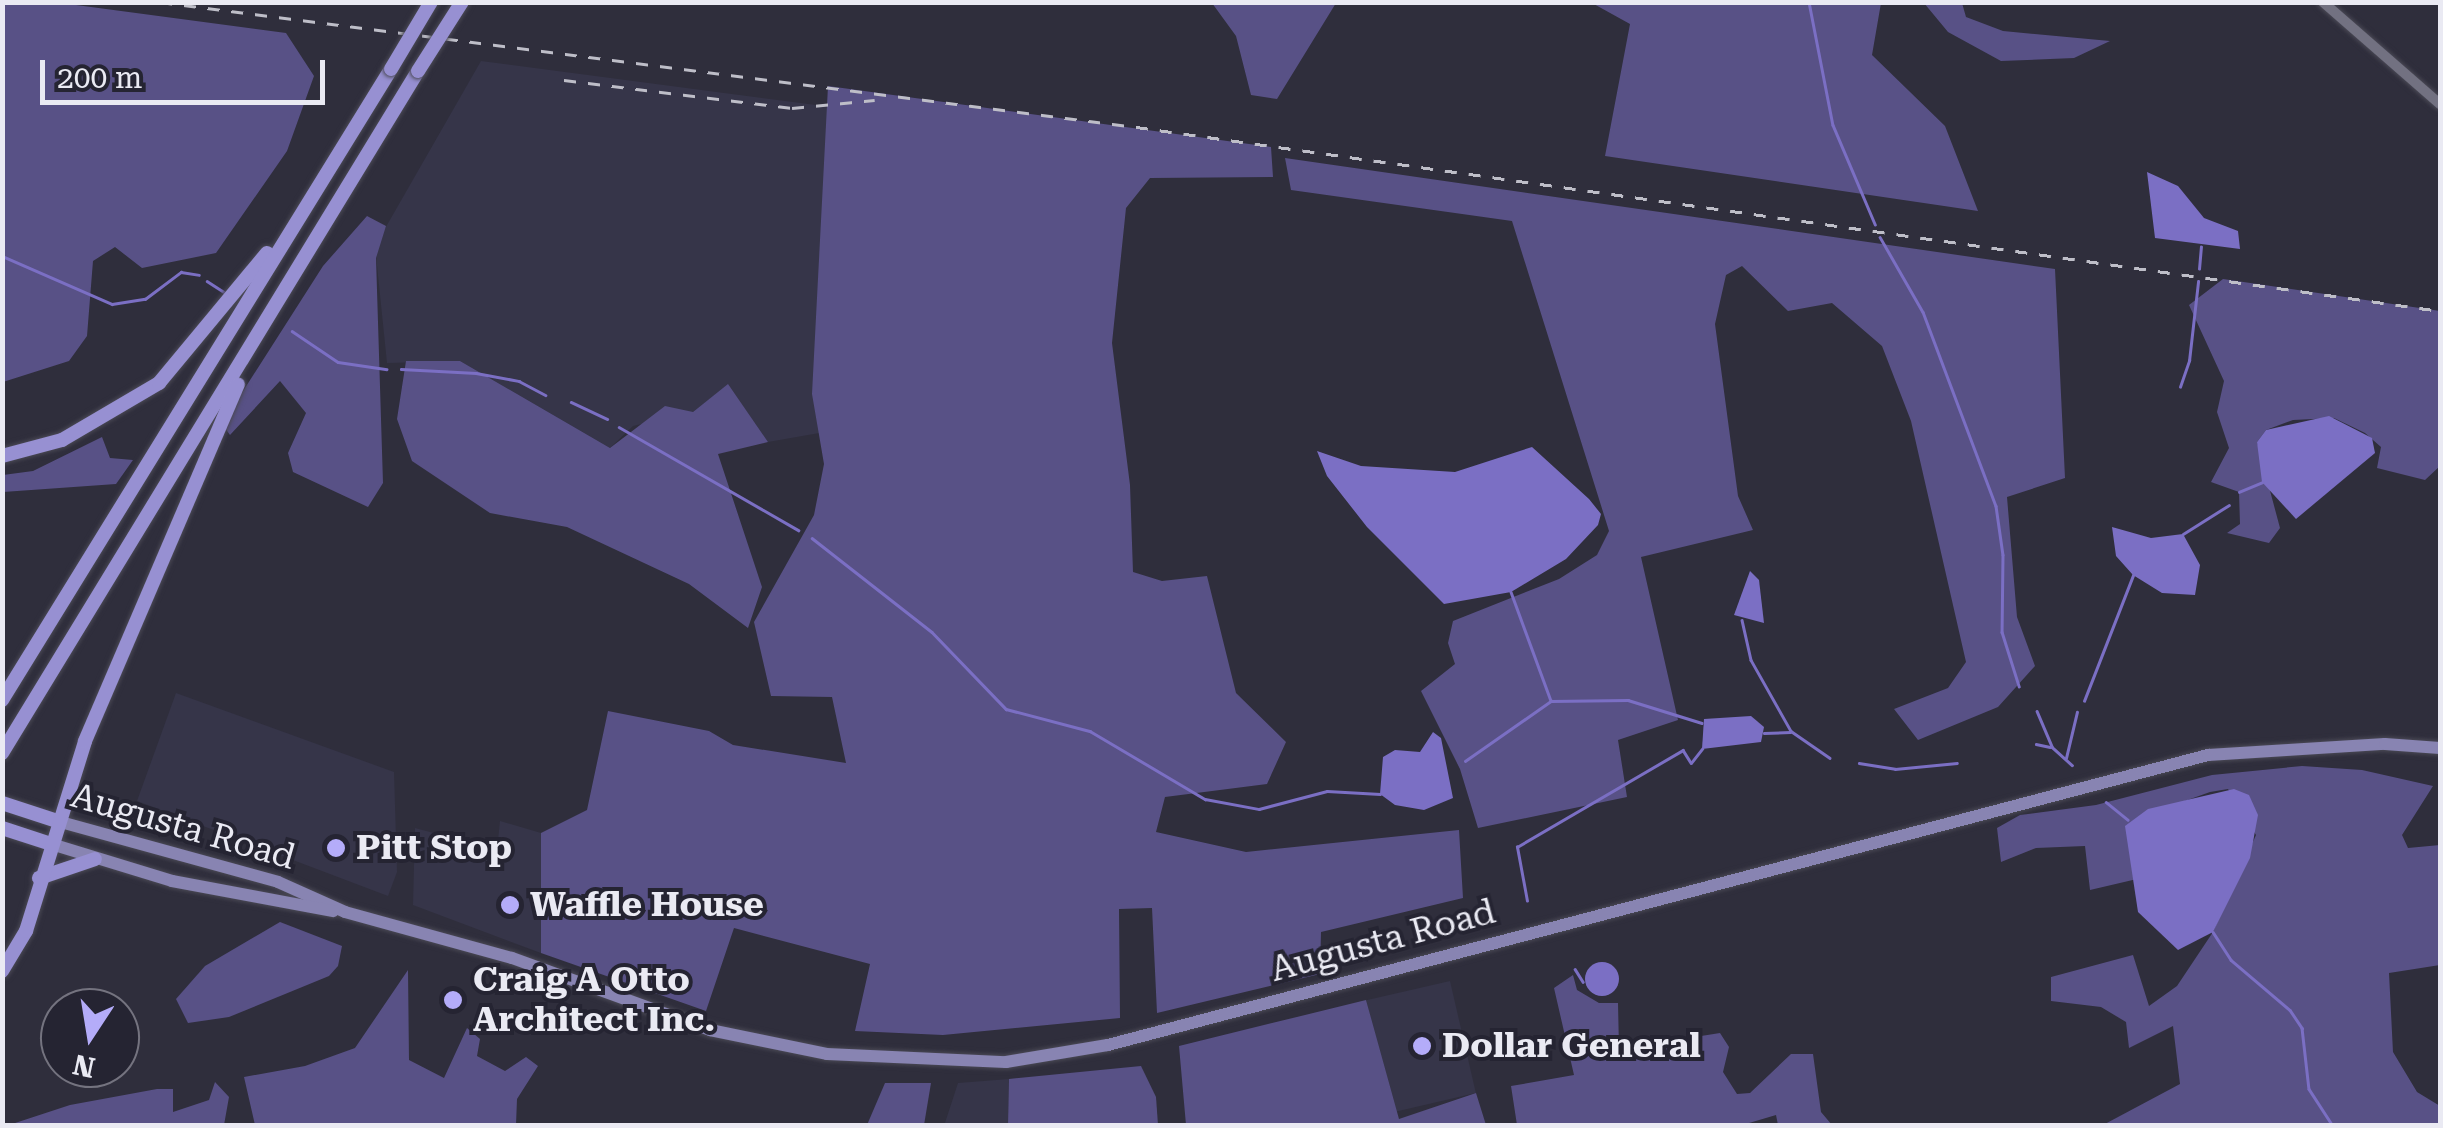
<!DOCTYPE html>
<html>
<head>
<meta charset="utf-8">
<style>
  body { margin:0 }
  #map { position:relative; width:2443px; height:1128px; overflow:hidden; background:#2f2e3c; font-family:"Roboto Serif",serif }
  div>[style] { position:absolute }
  .built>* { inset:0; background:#363549; transform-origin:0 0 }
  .green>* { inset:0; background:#585186 }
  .water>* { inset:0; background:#7b6fc4 }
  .round { border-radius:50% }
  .stream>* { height:2.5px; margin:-1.25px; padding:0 1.25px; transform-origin:1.25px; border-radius:1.25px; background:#7b6fc4 }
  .roads { filter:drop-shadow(0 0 2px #4a4955) drop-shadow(0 0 2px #4a4955) }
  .minor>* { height:10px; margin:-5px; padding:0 5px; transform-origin:5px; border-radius:5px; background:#727181 }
  .major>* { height:12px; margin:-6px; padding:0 6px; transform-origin:6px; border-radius:6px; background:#8884b2 }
  .highway>* { height:14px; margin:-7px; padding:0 7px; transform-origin:7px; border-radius:7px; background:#9790d2 }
  .rail>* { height:2.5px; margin-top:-1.25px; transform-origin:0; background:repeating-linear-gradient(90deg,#bebec8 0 12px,transparent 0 24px) }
  .bridges { filter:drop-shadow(0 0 2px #4a4955) drop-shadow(0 0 2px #4a4955) }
  .highway-bridge>* { height:14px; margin:-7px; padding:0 7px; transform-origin:7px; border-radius:7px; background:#9790d2 }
  .dots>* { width:28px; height:28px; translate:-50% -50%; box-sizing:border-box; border:5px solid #252432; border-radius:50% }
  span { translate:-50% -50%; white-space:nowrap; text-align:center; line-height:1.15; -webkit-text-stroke:8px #252432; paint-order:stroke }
  .street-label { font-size:35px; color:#eaeaf3 }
  .poi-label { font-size:35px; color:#eaeaf3; font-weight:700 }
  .left { translate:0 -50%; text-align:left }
  .frame { position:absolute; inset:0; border:5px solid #eaeaf3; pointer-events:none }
  .north { position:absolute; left:40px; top:988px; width:100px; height:100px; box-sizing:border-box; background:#252432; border:2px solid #74737f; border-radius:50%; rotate:192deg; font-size:28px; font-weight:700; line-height:40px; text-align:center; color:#eaeaf3 }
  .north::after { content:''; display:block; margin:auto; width:35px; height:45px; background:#b4acf9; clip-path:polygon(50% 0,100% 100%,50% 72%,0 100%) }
  .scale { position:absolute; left:40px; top:60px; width:285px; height:45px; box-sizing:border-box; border:5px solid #eaeaf3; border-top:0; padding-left:12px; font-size:30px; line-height:35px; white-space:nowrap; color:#eaeaf3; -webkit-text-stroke:8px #252432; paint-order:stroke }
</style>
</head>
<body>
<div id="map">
  <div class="built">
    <i style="clip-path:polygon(481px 61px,839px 108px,825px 432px,768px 442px,728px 385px,693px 412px,633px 426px,610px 448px,460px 361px,387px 363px,375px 246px)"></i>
    <i style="clip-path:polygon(176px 693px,394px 772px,397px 872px,388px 896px,137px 801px)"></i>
    <i style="clip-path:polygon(500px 821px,541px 833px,541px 953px,413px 905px,415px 828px,497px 850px)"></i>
    <i style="left:1450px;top:981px;width:115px;height:86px;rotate:77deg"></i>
    <i style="clip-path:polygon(1009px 1079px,1008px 1125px,944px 1126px,958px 1083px)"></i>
  </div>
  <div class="green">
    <i style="clip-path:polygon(3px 2px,61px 3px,286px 33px,314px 76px,287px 151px,216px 253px,142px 268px,115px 247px,93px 261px,87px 336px,69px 361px,3px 382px)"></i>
    <i style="clip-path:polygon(1212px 3px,1336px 3px,1277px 99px,1251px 95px,1236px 36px)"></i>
    <i style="clip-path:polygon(1592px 3px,1881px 3px,1872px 55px,1945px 126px,1978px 211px,1605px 156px,1630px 24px)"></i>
    <i style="clip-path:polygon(1924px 3px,1962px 3px,1966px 17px,2003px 31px,2110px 41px,2074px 58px,2001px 61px,1948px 32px)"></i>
    <i style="clip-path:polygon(828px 86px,1271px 147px,1273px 177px,1150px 178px,1126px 208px,1112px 343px,1130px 485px,1133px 572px,1162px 581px,1207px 576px,1236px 693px,1286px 742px,1267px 784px,1165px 797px,1156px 832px,1246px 852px,1459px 830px,1463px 898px,1321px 932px,1320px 974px,1157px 1013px,1152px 908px,1119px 909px,1120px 1018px,943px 1035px,855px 1031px,870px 964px,734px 928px,706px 1011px,541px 953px,541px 833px,587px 810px,608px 711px,709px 731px,733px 745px,846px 763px,832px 697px,771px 696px,754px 622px,814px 515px,824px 464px,812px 394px)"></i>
    <i style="clip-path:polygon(1285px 158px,2055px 269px,2065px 478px,2007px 497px,2017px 617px,2035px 666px,1998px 707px,1918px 740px,1894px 709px,1948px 688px,1966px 662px,1911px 421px,1882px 346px,1832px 303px,1788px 311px,1742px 266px,1726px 275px,1715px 324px,1738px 496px,1753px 530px,1641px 557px,1678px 720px,1618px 740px,1627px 797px,1478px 828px,1460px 769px,1421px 691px,1455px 664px,1448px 643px,1453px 621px,1559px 579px,1597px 555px,1609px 531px,1512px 221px,1291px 190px)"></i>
    <i style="clip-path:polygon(367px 216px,386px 226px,376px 258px,383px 483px,368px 507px,293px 472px,288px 453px,306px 413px,280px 381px,230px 435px,222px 424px,323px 266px)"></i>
    <i style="clip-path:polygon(2223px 279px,2440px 311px,2440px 466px,2425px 480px,2377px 468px,2381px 447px,2365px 433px,2334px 418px,2293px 420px,2266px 430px,2257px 442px,2280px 528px,2269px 543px,2227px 533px,2240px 524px,2239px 492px,2211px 482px,2229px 448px,2217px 412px,2224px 381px,2189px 305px)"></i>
    <i style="clip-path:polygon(406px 361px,460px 361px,610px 448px,665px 406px,693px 412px,728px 384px,768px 442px,718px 454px,762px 587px,748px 628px,689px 584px,567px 527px,490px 513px,412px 461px,397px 419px)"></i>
    <i style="clip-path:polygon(102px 437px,110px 458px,133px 460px,116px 484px,3px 492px,3px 475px,33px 471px)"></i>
    <i style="clip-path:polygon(2302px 766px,2362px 770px,2433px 786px,2402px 835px,2408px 848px,2440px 845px,2440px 965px,2389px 973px,2393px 1052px,2417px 1092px,2440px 1106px,2440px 1125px,2103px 1125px,2180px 1084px,2173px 1026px,2129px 1048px,2126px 1022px,2101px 1007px,2051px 1001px,2051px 977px,2133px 955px,2149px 1006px,2177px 986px,2213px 932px,2256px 835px,2228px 789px,2210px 792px,2168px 807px,2134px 867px,2137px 879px,2090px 890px,2085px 846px,2036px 848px,2001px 862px,1997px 828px,2020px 815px,2096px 805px,2212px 775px)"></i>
    <i style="clip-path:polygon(280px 922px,342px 946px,338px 966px,329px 976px,229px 1017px,188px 1023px,176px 999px,205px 966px)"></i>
    <i style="clip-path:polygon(408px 970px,409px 1060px,444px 1078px,467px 1028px,480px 1039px,477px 1056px,505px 1071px,526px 1057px,538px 1066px,517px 1099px,516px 1125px,255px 1125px,244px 1077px,305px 1066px,355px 1048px)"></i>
    <i style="clip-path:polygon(1573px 975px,1577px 990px,1599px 1003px,1618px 1003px,1619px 1049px,1720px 1033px,1729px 1047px,1723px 1072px,1737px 1094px,1750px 1093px,1791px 1054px,1813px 1054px,1821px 1112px,1832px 1125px,1778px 1125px,1776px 1115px,1739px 1126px,1517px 1125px,1511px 1086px,1574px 1075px,1554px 988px)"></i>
    <i style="clip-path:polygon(1366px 1000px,1399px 1119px,1476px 1093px,1486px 1125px,1186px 1125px,1179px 1046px)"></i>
    <i style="clip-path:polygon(1141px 1066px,1156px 1097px,1158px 1125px,1008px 1125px,1009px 1079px)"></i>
    <i style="clip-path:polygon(215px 1082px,229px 1097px,224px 1125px,9px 1125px,70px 1105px,157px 1089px,173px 1089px,173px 1112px,209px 1100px)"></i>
    <i style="clip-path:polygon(885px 1083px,931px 1083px,924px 1125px,867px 1125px)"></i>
  </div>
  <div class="water">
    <i style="clip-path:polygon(2147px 172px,2178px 186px,2204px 218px,2238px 231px,2240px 249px,2155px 238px)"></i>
    <i style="clip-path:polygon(2329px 416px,2372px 438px,2375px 453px,2296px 519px,2262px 482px,2257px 442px,2266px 430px)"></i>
    <i style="clip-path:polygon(1532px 447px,1589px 499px,1601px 514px,1598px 525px,1566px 559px,1511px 592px,1444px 604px,1367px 527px,1327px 476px,1317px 451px,1361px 466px,1455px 472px)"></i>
    <i style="clip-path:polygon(2112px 527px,2151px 538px,2183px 534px,2200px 565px,2195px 595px,2162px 593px,2133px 575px,2116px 556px)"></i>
    <i style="clip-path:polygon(1750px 571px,1759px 580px,1764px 623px,1734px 615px)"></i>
    <i style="clip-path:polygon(1751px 716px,1764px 727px,1761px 742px,1702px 749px,1704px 719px)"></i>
    <i style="clip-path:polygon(1433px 732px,1441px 738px,1453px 798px,1424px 810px,1395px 805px,1380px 794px,1383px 757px,1395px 750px,1420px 752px)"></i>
    <i style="clip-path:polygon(2234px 789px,2249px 795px,2258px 815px,2250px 858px,2213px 932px,2178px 950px,2138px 912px,2125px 826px,2148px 809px)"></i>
    <i class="round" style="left:1585px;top:962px;width:34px;height:34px"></i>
  </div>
  <div class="stream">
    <i style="left:1809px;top:2px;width:125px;rotate:79deg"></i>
    <i style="left:1833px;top:125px;width:108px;rotate:67deg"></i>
    <i style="left:1880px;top:237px;width:86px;rotate:60.2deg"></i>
    <i style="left:1923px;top:312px;width:207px;rotate:69.4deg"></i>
    <i style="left:1996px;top:506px;width:49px;rotate:81.9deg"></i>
    <i style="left:2003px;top:555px;width:77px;rotate:90.7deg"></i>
    <i style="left:2002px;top:632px;width:57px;rotate:72.5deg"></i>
    <i style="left:2px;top:256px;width:120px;rotate:23.6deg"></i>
    <i style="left:112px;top:304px;width:33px;rotate:-9deg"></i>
    <i style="left:145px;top:299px;width:45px;rotate:-36.9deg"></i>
    <i style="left:181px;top:272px;width:18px;rotate:9deg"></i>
    <i style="left:2199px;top:269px;width:22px;rotate:-85deg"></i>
    <i style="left:207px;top:281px;width:24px;rotate:33deg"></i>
    <i style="left:292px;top:331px;width:55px;rotate:34deg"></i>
    <i style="left:338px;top:362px;width:49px;rotate:8.3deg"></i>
    <i style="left:401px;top:369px;width:75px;rotate:3.1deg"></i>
    <i style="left:476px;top:373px;width:44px;rotate:10.5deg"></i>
    <i style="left:519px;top:381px;width:30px;rotate:28deg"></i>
    <i style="left:2180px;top:387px;width:28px;rotate:-71deg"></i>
    <i style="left:2189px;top:361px;width:80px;rotate:-83.5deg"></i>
    <i style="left:571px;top:402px;width:40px;rotate:25deg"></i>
    <i style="left:619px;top:427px;width:207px;rotate:29.9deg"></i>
    <i style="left:2239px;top:492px;width:25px;rotate:-23deg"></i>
    <i style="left:2183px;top:534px;width:54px;rotate:-32.2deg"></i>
    <i style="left:812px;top:538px;width:152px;rotate:38.1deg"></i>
    <i style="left:932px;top:632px;width:107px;rotate:46.1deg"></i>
    <i style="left:1006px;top:709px;width:87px;rotate:14.7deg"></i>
    <i style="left:1090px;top:731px;width:134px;rotate:30.6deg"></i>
    <i style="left:1205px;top:799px;width:55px;rotate:10.5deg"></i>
    <i style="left:1259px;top:809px;width:70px;rotate:-14.8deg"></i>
    <i style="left:1327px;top:791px;width:53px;rotate:3.2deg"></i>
    <i style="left:1511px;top:592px;width:116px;rotate:69.8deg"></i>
    <i style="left:1742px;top:620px;width:41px;rotate:77.3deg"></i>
    <i style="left:1751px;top:660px;width:81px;rotate:60.6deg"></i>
    <i style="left:1791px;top:731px;width:47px;rotate:34.7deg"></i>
    <i style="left:2084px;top:701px;width:135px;rotate:-68.7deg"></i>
    <i style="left:2037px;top:711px;width:39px;rotate:67deg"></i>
    <i style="left:2052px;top:747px;width:27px;rotate:42deg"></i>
    <i style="left:1764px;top:733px;width:26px;rotate:-2deg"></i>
    <i style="left:2036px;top:744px;width:14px;rotate:12deg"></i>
    <i style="left:2066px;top:758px;width:47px;rotate:-76.6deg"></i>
    <i style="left:1465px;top:761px;width:105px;rotate:-34.9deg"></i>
    <i style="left:1551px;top:701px;width:77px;rotate:-0.7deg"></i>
    <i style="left:1628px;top:700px;width:77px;rotate:17.3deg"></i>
    <i style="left:1859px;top:763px;width:36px;rotate:9deg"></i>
    <i style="left:1895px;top:769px;width:62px;rotate:-5.5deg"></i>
    <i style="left:2106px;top:802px;width:28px;rotate:39deg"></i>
    <i style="left:1527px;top:901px;width:55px;rotate:-100.5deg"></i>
    <i style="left:1517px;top:847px;width:192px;rotate:-30.3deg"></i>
    <i style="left:1683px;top:750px;width:15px;rotate:58deg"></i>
    <i style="left:1691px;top:763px;width:18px;rotate:-52deg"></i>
    <i style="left:2213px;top:932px;width:33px;rotate:57deg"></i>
    <i style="left:2231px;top:960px;width:77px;rotate:40.3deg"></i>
    <i style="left:2290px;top:1010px;width:22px;rotate:56deg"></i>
    <i style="left:2302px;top:1028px;width:61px;rotate:83.5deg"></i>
    <i style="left:2309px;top:1089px;width:44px;rotate:57deg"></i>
    <i style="left:1575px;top:969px;width:15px;rotate:58deg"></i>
  </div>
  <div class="roads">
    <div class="minor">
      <i style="left:2323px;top:2px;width:155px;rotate:41.1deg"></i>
    </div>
    <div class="major">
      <i style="left:57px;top:821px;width:229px;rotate:15.4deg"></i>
      <i style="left:278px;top:882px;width:73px;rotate:24.1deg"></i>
      <i style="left:345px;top:912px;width:173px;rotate:15.4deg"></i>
      <i style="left:512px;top:958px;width:211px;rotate:20deg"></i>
      <i style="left:710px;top:1030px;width:119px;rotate:11.6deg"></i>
      <i style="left:827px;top:1054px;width:179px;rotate:2.6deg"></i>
      <i style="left:1006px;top:1062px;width:103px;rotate:-9.5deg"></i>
      <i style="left:1108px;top:1045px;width:1138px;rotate:-14.77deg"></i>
      <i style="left:2208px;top:755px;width:177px;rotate:-3.6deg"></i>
      <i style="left:2385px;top:744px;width:55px;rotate:4.2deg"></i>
      <i style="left:48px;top:843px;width:130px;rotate:17deg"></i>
      <i style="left:172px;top:881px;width:164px;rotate:10.6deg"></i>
    </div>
    <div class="highway">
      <i style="left:2px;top:456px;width:62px;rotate:-14.9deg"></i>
      <i style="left:62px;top:440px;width:113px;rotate:-30.4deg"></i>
      <i style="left:159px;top:383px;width:169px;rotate:-50.3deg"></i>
      <i style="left:2px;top:700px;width:741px;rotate:-58.35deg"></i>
      <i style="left:2px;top:753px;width:799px;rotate:-58.62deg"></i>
      <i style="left:2px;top:803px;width:58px;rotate:18.1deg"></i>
      <i style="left:2px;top:828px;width:48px;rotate:18.1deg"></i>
      <i style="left:39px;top:878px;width:59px;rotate:-18.7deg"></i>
      <i style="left:2px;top:971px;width:47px;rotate:-59deg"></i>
      <i style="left:26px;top:931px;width:199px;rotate:-72.7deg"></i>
      <i style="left:85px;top:741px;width:388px;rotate:-66.8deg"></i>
    </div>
  </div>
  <div class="rail">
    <i style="left:160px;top:2px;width:984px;rotate:7.3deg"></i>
    <i style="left:1136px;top:127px;width:1317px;rotate:8.03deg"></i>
    <i style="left:564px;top:80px;width:230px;rotate:7deg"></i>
    <i style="left:792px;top:108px;width:83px;rotate:-5.5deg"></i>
  </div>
  <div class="bridges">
    <div class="highway-bridge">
      <i style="left:391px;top:69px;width:78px;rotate:-59.2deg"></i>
      <i style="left:418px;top:71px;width:82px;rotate:-57.5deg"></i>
    </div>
  </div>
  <div class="dots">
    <i style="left:336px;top:848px;background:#b4acf9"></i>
    <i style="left:510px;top:905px;background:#b4acf9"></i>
    <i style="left:453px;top:1000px;background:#b4acf9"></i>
    <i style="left:1422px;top:1046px;background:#b4acf9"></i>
  </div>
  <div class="street-label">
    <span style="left:183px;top:827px;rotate:16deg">Augusta Road</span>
    <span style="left:1383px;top:941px;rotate:-15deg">Augusta Road</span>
  </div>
  <div class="poi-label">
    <span class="left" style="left:356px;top:848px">Pitt Stop</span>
    <span class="left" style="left:530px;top:905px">Waffle House</span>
    <span class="left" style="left:473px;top:1000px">Craig A Otto<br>Architect Inc.</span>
    <span class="left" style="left:1442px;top:1046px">Dollar General</span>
  </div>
  <div class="frame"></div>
  <div class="north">N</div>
  <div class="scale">200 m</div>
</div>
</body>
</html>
